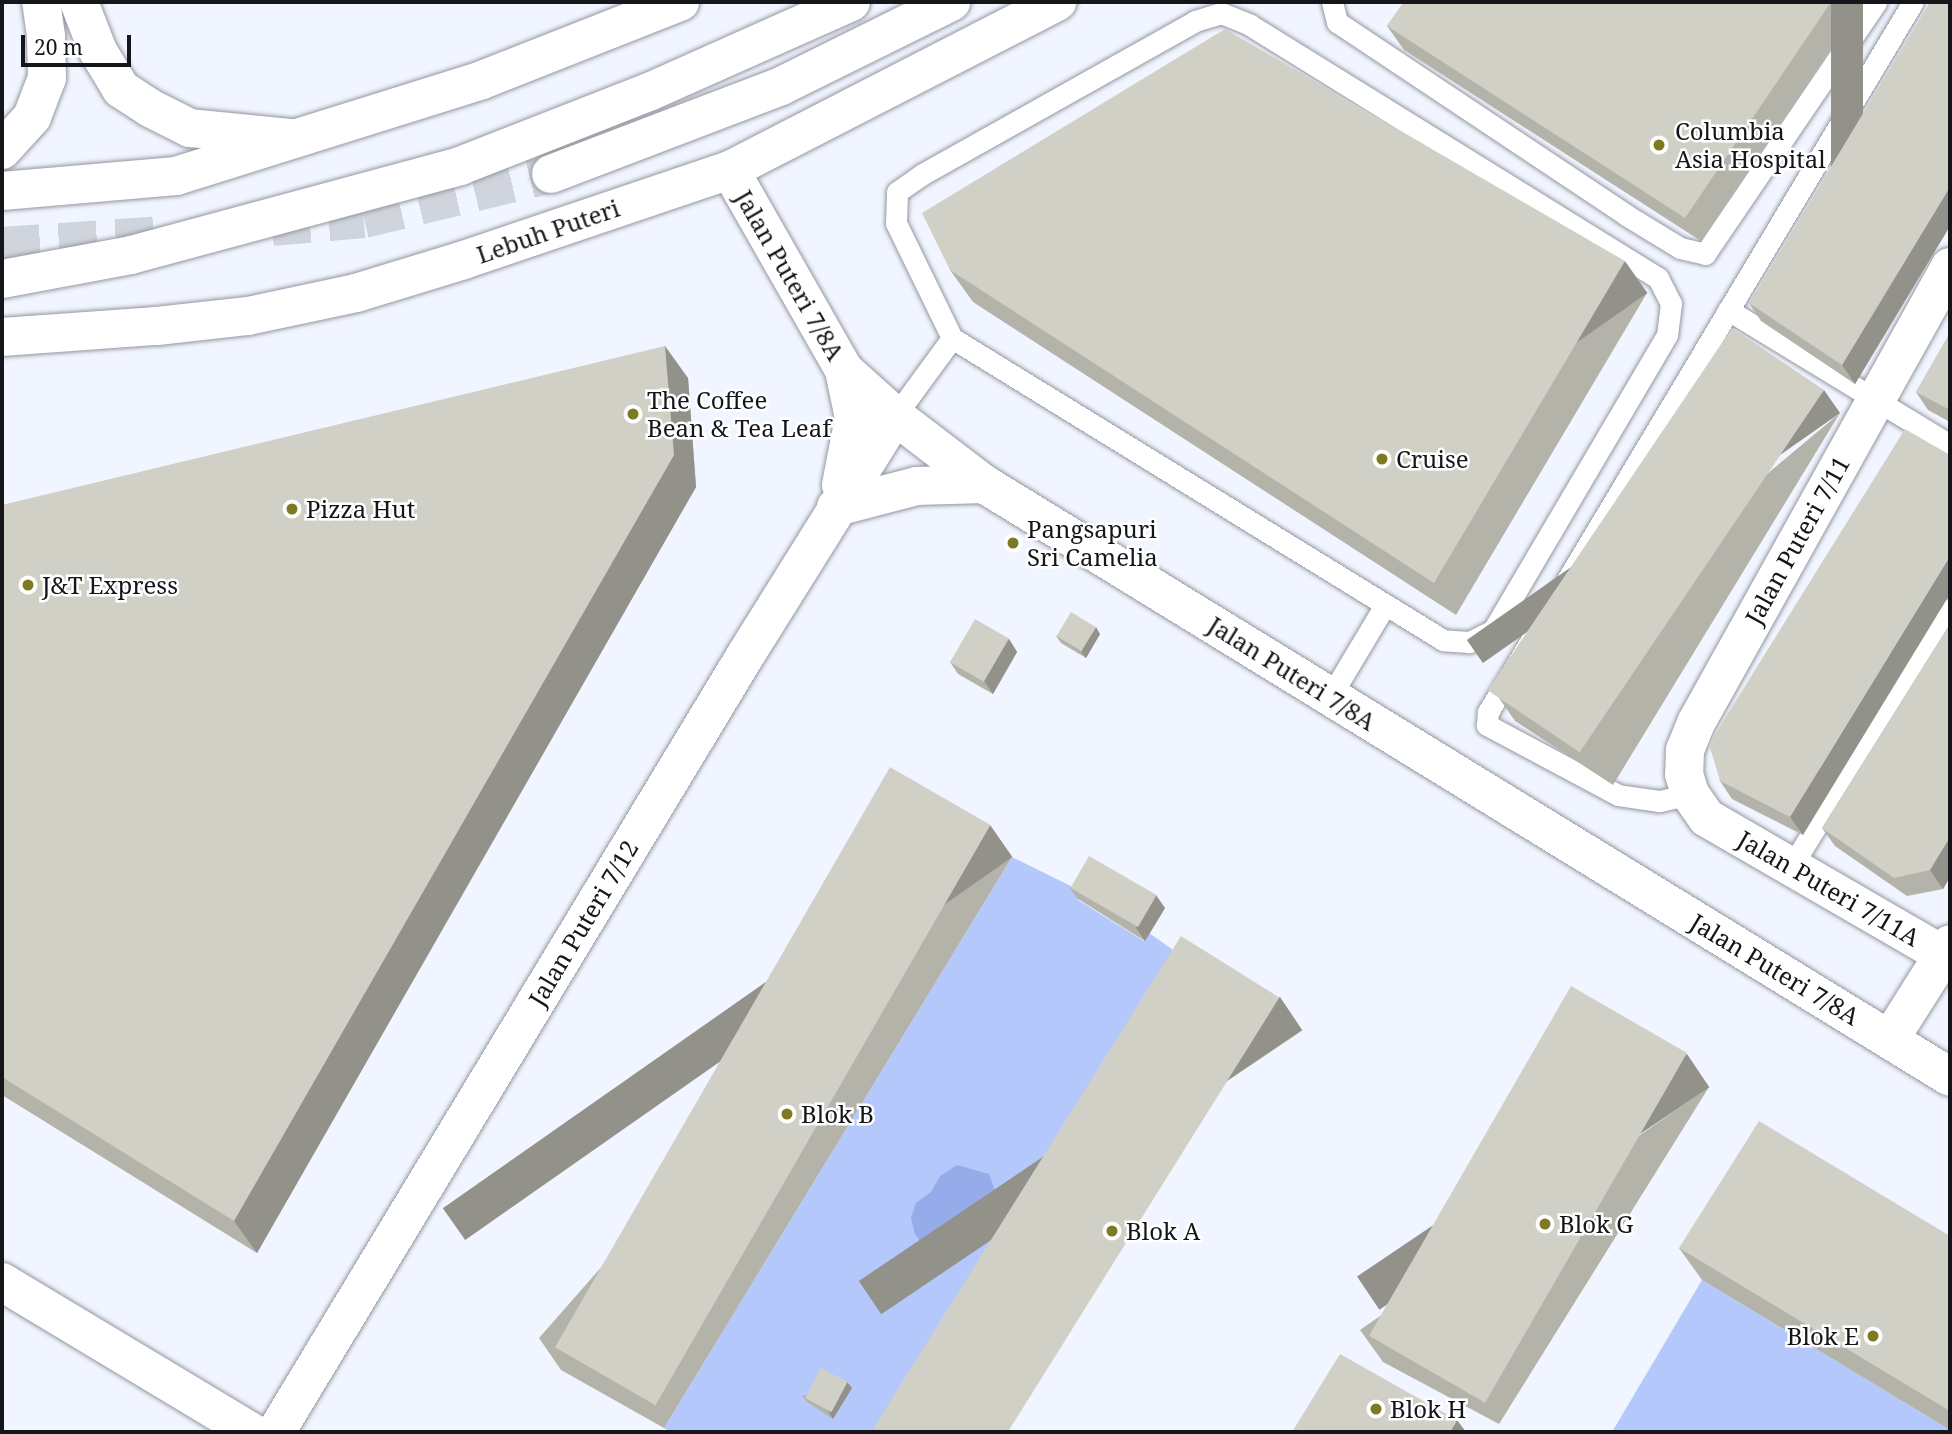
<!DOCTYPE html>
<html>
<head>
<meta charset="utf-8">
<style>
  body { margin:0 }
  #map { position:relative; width:1952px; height:1434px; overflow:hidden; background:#f1f5ff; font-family:"Noto Serif",serif }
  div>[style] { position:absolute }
  .green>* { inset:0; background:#b5c8fc }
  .water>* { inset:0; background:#95abea }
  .secondary-tunnel>* { height:38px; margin-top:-19px; transform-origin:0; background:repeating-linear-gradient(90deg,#d0d4dc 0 38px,transparent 0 57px) }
  .roads { filter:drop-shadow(0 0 2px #9497a0) drop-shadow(0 0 2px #9497a0) }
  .lane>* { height:21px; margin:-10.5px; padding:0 10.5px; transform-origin:10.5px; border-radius:10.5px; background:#fff }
  .street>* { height:38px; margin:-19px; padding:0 19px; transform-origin:19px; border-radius:19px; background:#fff }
  .secondary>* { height:38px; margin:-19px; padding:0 19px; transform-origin:19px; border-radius:19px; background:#fff }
  .wall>* { inset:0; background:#b3b3aa }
  .shaded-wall>* { inset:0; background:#92928b; transform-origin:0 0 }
  .building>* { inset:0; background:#d0d0c6; transform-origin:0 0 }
  .dots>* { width:19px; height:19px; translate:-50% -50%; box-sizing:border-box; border:4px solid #fff; border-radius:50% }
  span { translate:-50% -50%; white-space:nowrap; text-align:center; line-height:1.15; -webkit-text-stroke:5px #fff; paint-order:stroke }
  .poi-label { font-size:24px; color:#151619 }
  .left { translate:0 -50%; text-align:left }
  .right { translate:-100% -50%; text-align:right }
  .street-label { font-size:24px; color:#151619 }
  .frame { position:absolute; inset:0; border:4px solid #151619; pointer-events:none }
  .scale { position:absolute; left:21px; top:35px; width:110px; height:32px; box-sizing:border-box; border:4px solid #151619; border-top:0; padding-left:9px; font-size:21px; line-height:24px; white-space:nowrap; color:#151619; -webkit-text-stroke:5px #fff; paint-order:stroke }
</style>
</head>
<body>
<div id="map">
  <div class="green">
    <i style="clip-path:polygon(1012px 857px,1083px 892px,1078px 900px,1144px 941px,1149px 933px,1186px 959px,922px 1432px,671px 1432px,664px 1428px)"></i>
    <i style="clip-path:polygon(1702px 1280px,1950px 1430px,1950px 1432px,1612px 1432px)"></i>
  </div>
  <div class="water">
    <i style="clip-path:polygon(957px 1165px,989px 1174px,999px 1202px,977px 1228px,973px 1243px,965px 1255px,935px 1254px,924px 1246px,915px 1234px,911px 1218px,916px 1203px,931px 1192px,940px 1176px)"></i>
  </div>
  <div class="secondary-tunnel">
    <i style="left:272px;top:227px;width:92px;rotate:-5deg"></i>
    <i style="left:364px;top:219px;width:192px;rotate:-13.5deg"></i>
    <i style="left:2px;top:246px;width:161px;rotate:-3.9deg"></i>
  </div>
  <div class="roads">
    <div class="lane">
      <i style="left:1332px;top:2px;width:21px;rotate:76deg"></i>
      <i style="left:1337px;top:22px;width:348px;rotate:33.7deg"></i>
      <i style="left:1626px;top:215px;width:63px;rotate:31.4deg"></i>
      <i style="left:1680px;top:248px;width:26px;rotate:13deg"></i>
      <i style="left:1705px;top:254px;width:305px;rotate:-55.8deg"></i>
      <i style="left:1221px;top:13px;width:31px;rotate:22deg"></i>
      <i style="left:1250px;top:25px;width:480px;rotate:31.8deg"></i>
      <i style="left:1658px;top:278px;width:28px;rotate:63deg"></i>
      <i style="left:1671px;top:303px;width:32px;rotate:97deg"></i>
      <i style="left:1667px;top:335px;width:342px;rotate:120.5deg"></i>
      <i style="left:1493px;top:630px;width:27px;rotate:153deg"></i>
      <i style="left:1469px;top:642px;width:26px;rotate:-176deg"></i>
      <i style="left:1443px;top:640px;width:576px;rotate:-148.41deg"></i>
      <i style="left:952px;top:338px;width:128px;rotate:-116deg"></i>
      <i style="left:896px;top:223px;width:31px;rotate:-88deg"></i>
      <i style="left:897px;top:192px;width:29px;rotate:-35deg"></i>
      <i style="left:921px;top:175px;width:314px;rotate:-29.3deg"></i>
      <i style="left:1195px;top:21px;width:27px;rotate:-17deg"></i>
      <i style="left:1728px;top:310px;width:260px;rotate:31.3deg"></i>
      <i style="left:895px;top:416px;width:97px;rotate:-53.8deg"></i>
      <i style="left:1330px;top:697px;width:107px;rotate:-59.1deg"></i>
      <i style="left:1690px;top:794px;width:32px;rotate:167deg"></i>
      <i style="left:1659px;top:801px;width:41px;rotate:-171.7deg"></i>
      <i style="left:1618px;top:795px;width:149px;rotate:-151.9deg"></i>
      <i style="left:1487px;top:725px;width:13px;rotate:-86deg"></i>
      <i style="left:1488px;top:712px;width:827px;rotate:-59.1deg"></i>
      <i style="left:1791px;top:867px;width:303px;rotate:-58.4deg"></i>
    </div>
    <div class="street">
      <i style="left:79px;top:2px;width:53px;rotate:68.8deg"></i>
      <i style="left:98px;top:51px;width:44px;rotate:58.8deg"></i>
      <i style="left:121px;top:89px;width:35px;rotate:33deg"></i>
      <i style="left:150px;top:108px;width:45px;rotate:26.6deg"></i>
      <i style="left:190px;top:128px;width:101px;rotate:5.7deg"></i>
      <i style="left:2px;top:150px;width:45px;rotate:-47.7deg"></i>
      <i style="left:32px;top:117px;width:42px;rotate:-69deg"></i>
      <i style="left:47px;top:78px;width:42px;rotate:-91.4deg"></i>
      <i style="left:46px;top:36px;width:34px;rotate:-98deg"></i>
      <i style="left:730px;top:170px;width:230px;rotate:60.3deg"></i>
      <i style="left:844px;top:370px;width:69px;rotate:42deg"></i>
      <i style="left:895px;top:416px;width:112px;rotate:37.4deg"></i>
      <i style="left:984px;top:484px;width:1133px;rotate:31.54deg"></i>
      <i style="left:1950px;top:267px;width:522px;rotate:119.12deg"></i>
      <i style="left:1696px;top:723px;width:29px;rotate:112deg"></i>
      <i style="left:1685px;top:750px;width:24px;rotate:92deg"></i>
      <i style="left:1684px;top:774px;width:21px;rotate:73deg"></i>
      <i style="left:1690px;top:794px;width:29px;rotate:55deg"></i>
      <i style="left:1707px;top:818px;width:281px;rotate:30.1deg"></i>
      <i style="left:841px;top:485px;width:68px;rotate:-79deg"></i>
      <i style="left:854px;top:418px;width:49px;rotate:-101.8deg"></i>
      <i style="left:836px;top:507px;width:84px;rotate:-14.5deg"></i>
      <i style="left:917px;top:486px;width:67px;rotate:-1.7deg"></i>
      <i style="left:1890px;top:1039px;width:112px;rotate:-57.7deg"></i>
      <i style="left:2px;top:1282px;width:292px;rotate:31deg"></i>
      <i style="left:276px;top:1432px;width:907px;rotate:-58.85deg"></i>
      <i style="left:745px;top:656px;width:283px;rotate:-58deg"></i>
    </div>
    <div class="secondary">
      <i style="left:551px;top:174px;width:246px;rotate:-20.9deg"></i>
      <i style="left:781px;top:86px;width:190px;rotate:-26.3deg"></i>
      <i style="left:2px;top:191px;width:175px;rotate:-4.9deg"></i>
      <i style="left:176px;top:176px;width:321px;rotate:-17.4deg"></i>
      <i style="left:482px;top:80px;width:213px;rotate:-21.5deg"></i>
      <i style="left:2px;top:279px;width:131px;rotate:-10.5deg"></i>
      <i style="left:131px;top:255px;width:341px;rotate:-15.1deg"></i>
      <i style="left:460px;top:166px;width:203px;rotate:-21.4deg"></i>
      <i style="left:649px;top:92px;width:221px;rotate:-24deg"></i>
      <i style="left:2px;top:337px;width:155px;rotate:-4.1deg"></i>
      <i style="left:157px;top:326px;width:92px;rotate:-6.3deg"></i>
      <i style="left:248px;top:316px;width:110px;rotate:-12deg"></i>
      <i style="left:356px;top:293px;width:113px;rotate:-17deg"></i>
      <i style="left:464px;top:260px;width:281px;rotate:-18.7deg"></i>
      <i style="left:730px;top:170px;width:368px;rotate:-27.2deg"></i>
    </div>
  </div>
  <div class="wall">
    <i style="clip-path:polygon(1404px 2px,1863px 2px,1701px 241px,1404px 50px,1387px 26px)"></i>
    <i style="clip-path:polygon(1950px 2px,1950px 226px,1855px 384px,1761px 321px,1749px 303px)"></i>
    <i style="clip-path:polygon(950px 270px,1647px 293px,1456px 615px,973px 302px)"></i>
    <i style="clip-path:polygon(1950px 333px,1950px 422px,1928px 410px,1916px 392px)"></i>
    <i style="clip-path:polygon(688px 378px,696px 487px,257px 1253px,2px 1095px,2px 505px)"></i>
    <i style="clip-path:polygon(1840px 413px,1613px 785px,1515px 721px,1499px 698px)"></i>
    <i style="clip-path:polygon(1905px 429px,1803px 835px,1732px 799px,1720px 781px)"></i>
    <i style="clip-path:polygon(1950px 624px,1950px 877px,1943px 889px,1907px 896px,1835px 846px,1822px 828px)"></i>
    <i style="clip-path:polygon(1100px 634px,1086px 658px,1061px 643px,1056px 636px)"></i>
    <i style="clip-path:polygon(1009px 639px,1017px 652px,993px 694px,958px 674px,950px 662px)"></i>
    <i style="clip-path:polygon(990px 825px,1012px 857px,664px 1428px,561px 1370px,539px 1338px)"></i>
    <i style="clip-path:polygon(1069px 887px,1165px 908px,1145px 941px,1078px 899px)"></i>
    <i style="clip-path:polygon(1709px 1087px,1499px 1424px,1383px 1362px,1360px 1330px)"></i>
    <i style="clip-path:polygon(1950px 1236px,1950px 1430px,1702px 1280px,1679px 1248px)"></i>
    <i style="clip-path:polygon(847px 1382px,852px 1388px,833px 1419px,807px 1402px,802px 1396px)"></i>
  </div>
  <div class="shaded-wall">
    <i style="left:1831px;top:2px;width:32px;height:261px"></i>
    <i style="clip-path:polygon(1950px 187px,1950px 226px,1855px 384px,1842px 365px)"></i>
    <i style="left:1625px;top:261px;width:39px;height:374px;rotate:55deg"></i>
    <i style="clip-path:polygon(665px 346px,688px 378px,696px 487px,257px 1253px,234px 1221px)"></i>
    <i style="left:1824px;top:390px;width:28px;height:436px;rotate:55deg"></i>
    <i style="clip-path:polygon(1950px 556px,1950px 594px,1803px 835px,1790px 817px)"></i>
    <i style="clip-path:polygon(1096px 627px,1100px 634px,1086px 658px,1081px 652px)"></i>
    <i style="clip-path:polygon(1009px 639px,1017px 652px,993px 694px,984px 681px)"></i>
    <i style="left:990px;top:825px;width:39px;height:668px;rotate:55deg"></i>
    <i style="clip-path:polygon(1950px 837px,1950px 877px,1943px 889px,1930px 870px)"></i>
    <i style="clip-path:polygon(1156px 895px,1165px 908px,1145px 941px,1136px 928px)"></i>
    <i style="left:1280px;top:997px;width:40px;height:508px;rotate:56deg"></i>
    <i style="left:1687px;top:1054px;width:40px;height:398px;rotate:56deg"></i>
    <i style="clip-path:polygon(847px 1382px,852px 1388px,833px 1419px,829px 1413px)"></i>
    <i style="clip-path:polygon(1457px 1420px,1466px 1432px,1450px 1432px)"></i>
  </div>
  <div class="building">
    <i style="clip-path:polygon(1404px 2px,1831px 2px,1685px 218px,1387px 26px)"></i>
    <i style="clip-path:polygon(1930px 2px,1950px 2px,1950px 187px,1842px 365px,1749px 303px)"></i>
    <i style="clip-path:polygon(1225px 29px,1625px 261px,1434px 583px,950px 270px,922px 213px)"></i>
    <i style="left:1732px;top:328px;width:111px;height:437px;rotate:34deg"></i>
    <i style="clip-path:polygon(1950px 333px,1950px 410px,1916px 392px)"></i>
    <i style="clip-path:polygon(665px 346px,674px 455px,234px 1221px,2px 1077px,2px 505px)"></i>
    <i style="clip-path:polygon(1905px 429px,1950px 455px,1950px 556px,1790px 817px,1720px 781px,1709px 744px)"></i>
    <i style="left:1071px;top:612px;width:29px;height:28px;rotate:31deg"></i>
    <i style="left:975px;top:619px;width:39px;height:50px;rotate:30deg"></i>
    <i style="clip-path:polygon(1950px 624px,1950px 837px,1930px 870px,1894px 878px,1822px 828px)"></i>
    <i style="left:890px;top:767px;width:116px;height:670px;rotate:30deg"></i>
    <i style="left:1089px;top:856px;width:78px;height:37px;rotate:30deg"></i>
    <i style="left:1181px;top:936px;width:116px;height:580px;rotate:32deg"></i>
    <i style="left:1571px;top:986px;width:134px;height:404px;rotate:30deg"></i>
    <i style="clip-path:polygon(1759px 1121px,1950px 1236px,1950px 1411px,1679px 1248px)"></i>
    <i style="clip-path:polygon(1340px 1354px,1457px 1420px,1450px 1432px,1292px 1432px)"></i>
    <i style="left:821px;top:1368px;width:30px;height:34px;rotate:28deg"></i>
  </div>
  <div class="dots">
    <i style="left:1659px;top:145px;background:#7d7a21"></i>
    <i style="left:633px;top:414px;background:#7d7a21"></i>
    <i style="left:1382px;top:459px;background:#7d7a21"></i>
    <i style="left:292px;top:509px;background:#7d7a21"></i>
    <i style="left:1013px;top:543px;background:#7d7a21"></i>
    <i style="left:28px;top:585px;background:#7d7a21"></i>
    <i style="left:787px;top:1114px;background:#7d7a21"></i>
    <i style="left:1545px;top:1224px;background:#7d7a21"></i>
    <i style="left:1112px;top:1231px;background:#7d7a21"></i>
    <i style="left:1873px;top:1336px;background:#7d7a21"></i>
    <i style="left:1376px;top:1409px;background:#7d7a21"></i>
  </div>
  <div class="poi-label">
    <span class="left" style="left:1675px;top:145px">Columbia<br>Asia Hospital</span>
    <span class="left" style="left:647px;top:414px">The Coffee<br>Bean &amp; Tea Leaf</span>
    <span class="left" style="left:1396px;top:459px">Cruise</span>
    <span class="left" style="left:306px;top:509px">Pizza Hut</span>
    <span class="left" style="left:1027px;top:543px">Pangsapuri<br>Sri Camelia</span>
    <span class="left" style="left:42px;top:585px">J&amp;T Express</span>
    <span class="left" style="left:801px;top:1114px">Blok B</span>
    <span class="left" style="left:1559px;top:1224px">Blok G</span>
    <span class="left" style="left:1126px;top:1231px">Blok A</span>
    <span class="right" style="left:1859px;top:1336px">Blok E</span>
    <span class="left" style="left:1390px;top:1409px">Blok H</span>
  </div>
  <div class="street-label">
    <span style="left:548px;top:231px;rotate:-19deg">Lebuh Puteri</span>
    <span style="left:790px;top:275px;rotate:60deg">Jalan Puteri 7/8A</span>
    <span style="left:1797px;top:540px;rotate:-61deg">Jalan Puteri 7/11</span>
    <span style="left:1292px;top:673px;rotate:32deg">Jalan Puteri 7/8A</span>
    <span style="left:1829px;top:888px;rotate:30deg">Jalan Puteri 7/11A</span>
    <span style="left:583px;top:923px;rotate:-59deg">Jalan Puteri 7/12</span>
    <span style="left:1775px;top:969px;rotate:31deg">Jalan Puteri 7/8A</span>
  </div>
  <div class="frame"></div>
  <div class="scale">20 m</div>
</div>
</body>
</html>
